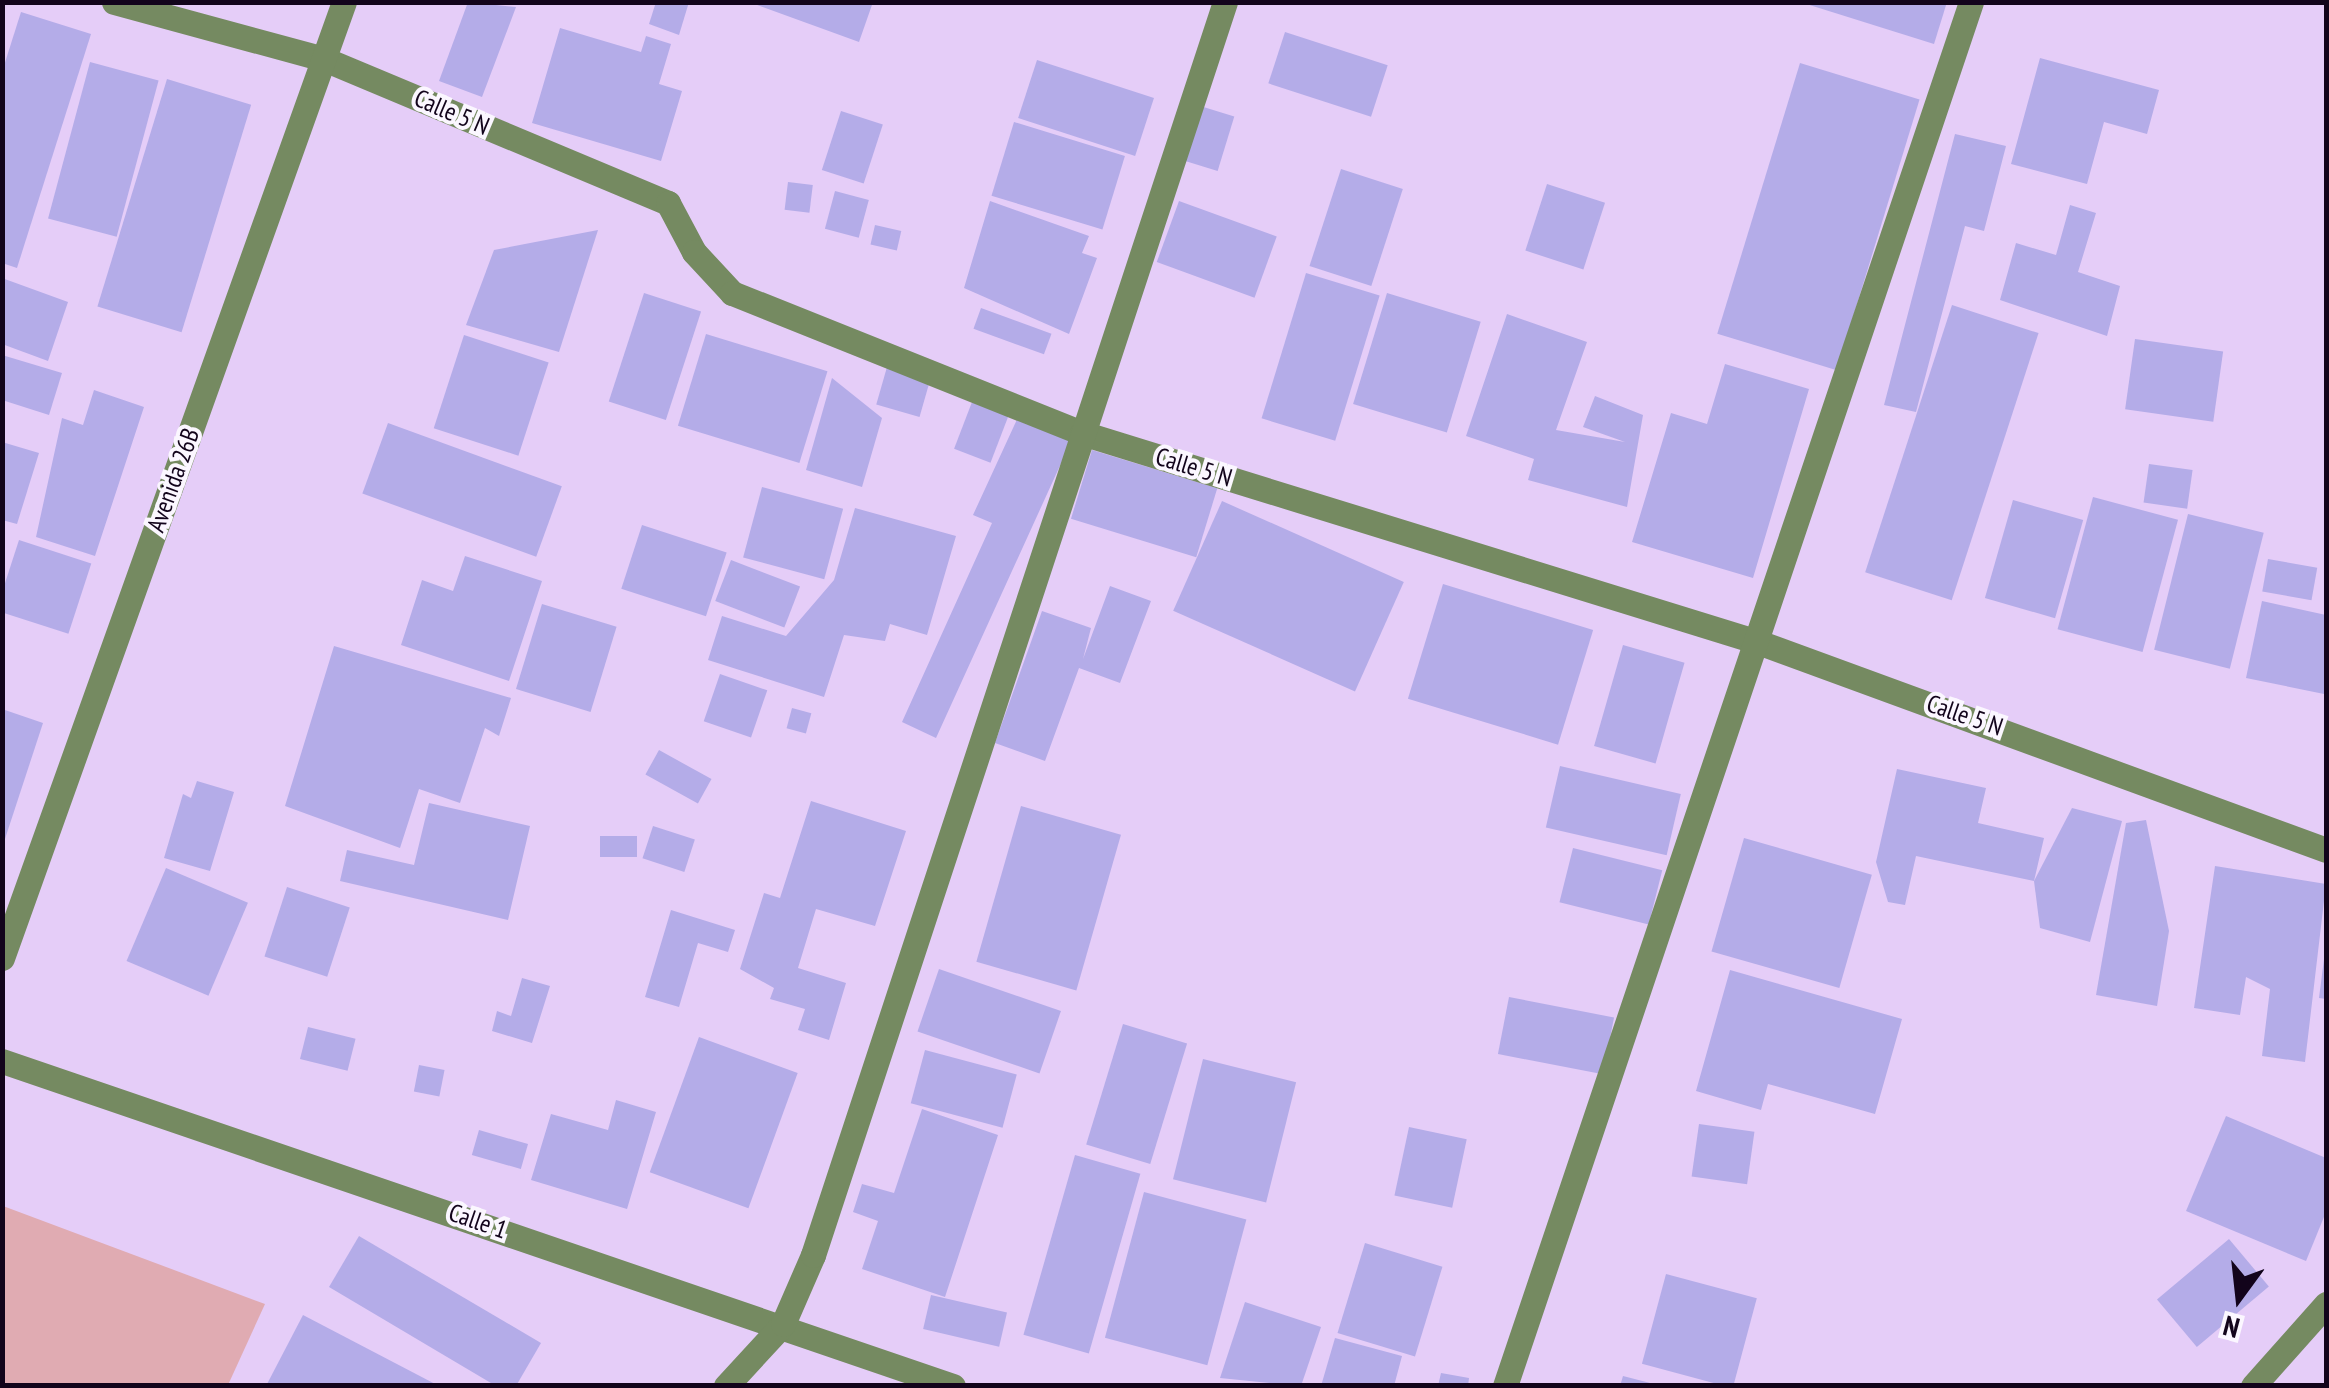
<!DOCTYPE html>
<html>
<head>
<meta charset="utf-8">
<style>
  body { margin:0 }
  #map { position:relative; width:2329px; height:1388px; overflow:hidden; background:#e5cdf8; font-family:"PT Sans Narrow",sans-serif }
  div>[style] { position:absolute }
  .green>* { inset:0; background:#e0abb2 }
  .building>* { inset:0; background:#b4ace8; transform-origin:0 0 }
  .minor>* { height:25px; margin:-12.5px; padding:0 12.5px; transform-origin:12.5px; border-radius:12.5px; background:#758a61 }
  span { translate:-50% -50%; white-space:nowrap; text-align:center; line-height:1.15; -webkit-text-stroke:8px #fbf7ff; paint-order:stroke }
  .street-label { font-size:25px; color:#12041b }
  .frame { position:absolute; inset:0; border:5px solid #12041b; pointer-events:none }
  .north { position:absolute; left:2189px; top:1248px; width:100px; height:100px; -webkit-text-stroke:8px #fbf7ff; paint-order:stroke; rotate:195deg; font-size:28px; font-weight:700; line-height:40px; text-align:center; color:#12041b }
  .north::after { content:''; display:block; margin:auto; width:35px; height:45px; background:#12041b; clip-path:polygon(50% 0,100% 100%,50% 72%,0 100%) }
</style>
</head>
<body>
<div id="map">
  <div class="green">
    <i style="clip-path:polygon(3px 1206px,265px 1304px,228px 1385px,3px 1385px)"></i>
  </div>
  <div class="building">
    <i style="clip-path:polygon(468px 2px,516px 7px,482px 97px,439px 81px)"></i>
    <i style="clip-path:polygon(656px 2px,689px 2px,679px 35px,649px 24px)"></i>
    <i style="clip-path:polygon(749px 2px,873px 2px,859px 42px)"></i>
    <i style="clip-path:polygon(1800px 2px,1947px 2px,1934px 44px)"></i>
    <i style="clip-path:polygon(21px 12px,91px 34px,17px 268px,2px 263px,2px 72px)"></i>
    <i style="clip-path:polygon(560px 28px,641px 52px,646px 36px,671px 44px,659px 84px,682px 91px,661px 161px,532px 123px)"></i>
    <i style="left:1285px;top:32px;width:108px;height:54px;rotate:18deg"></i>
    <i style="clip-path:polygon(2040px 58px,2159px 90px,2147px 134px,2104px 122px,2087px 184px,2011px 164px)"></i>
    <i style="left:1037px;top:60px;width:123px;height:61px;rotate:18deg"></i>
    <i style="left:90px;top:62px;width:71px;height:162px;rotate:15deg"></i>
    <i style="left:1800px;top:63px;width:125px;height:283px;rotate:17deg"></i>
    <i style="left:167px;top:79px;width:88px;height:238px;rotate:17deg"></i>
    <i style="left:1197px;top:105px;width:39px;height:57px;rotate:17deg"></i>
    <i style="left:841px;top:111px;width:44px;height:62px;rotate:18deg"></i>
    <i style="left:1014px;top:122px;width:116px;height:77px;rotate:17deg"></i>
    <i style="clip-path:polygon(1955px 134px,2006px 146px,1984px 231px,1965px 226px,1916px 412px,1884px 405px)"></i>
    <i style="left:1341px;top:169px;width:65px;height:102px;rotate:18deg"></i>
    <i style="left:788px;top:182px;width:25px;height:28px;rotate:7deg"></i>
    <i style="left:1547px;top:184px;width:61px;height:70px;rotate:18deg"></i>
    <i style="left:835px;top:191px;width:35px;height:39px;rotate:15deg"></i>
    <i style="clip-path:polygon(990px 201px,1089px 236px,1082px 253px,1097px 258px,1069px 334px,964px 288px)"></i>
    <i style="left:1179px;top:201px;width:104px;height:65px;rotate:20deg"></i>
    <i style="clip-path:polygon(2070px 205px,2096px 213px,2078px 272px,2120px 286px,2107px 336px,2000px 300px,2016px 243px,2056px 255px)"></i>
    <i style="left:875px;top:225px;width:27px;height:20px;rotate:13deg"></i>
    <i style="clip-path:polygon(598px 230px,559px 352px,466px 325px,494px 250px)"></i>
    <i style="left:1306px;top:273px;width:77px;height:152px;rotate:17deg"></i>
    <i style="clip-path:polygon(2px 278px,68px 302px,48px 361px,2px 344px)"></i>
    <i style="left:644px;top:293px;width:60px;height:114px;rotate:18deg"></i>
    <i style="left:1387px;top:293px;width:98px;height:116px;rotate:17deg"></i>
    <i style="left:1952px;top:305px;width:91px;height:281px;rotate:18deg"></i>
    <i style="left:981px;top:308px;width:75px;height:22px;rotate:20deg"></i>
    <i style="clip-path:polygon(1507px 314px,1587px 342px,1556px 430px,1625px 442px,1583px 427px,1595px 396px,1643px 415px,1627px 507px,1528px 480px,1534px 459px,1466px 436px)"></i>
    <i style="left:706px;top:334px;width:127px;height:96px;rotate:17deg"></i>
    <i style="left:464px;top:335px;width:89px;height:98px;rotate:18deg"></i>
    <i style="left:2135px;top:339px;width:89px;height:71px;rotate:8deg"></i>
    <i style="clip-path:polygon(2px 355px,62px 373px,49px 415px,2px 400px)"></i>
    <i style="clip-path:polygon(1725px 364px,1809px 389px,1753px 578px,1632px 542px,1671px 413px,1707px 424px)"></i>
    <i style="left:887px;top:367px;width:45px;height:39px;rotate:16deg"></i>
    <i style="clip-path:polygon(832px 378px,882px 418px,862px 487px,806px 470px)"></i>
    <i style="clip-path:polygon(94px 390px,144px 407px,95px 556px,36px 537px,62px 418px,83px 425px)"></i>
    <i style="left:972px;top:402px;width:39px;height:50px;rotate:21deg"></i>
    <i style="clip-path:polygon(1020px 413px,1073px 437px,936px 738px,902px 722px,992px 523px,973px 515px)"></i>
    <i style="left:388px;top:423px;width:185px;height:75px;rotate:20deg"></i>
    <i style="clip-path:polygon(2px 442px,39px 453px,17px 524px,2px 520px)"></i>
    <i style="left:1092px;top:450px;width:131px;height:72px;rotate:17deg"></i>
    <i style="left:2149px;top:464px;width:44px;height:39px;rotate:8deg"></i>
    <i style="left:762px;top:487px;width:84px;height:73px;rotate:15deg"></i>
    <i style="left:2093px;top:497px;width:88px;height:137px;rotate:15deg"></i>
    <i style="left:2013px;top:500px;width:73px;height:102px;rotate:16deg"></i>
    <i style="left:1222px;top:501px;width:199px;height:120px;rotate:24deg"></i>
    <i style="clip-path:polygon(855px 508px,956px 536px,927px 635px,890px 624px,885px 641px,844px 635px,824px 697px,708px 660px,722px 616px,786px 636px,834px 580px)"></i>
    <i style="left:2188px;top:514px;width:78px;height:140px;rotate:14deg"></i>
    <i style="left:642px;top:525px;width:89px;height:67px;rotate:18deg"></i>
    <i style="left:19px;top:540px;width:76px;height:74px;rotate:18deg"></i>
    <i style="clip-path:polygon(465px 556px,542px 581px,509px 681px,401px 645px,422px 580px,453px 591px)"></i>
    <i style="left:2268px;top:559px;width:50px;height:33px;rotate:10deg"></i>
    <i style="left:731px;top:560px;width:74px;height:44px;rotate:21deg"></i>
    <i style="left:1443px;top:584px;width:157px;height:120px;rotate:17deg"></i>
    <i style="clip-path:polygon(1110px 586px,1151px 601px,1120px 683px,1079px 668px,1045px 761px,995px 743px,1042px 611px,1091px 628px,1083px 659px)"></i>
    <i style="clip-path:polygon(2262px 601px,2326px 615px,2324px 694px,2246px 678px)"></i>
    <i style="left:542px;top:604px;width:78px;height:89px;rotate:17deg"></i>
    <i style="left:1623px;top:645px;width:64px;height:105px;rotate:16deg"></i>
    <i style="clip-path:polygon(334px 646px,511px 698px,499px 736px,485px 728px,460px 803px,419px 789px,400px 848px,285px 806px)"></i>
    <i style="left:720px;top:674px;width:50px;height:50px;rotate:19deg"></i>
    <i style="left:792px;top:708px;width:20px;height:21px;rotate:15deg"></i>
    <i style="clip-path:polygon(2px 709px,43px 723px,3px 845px,2px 845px)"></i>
    <i style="left:659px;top:750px;width:60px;height:28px;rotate:29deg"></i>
    <i style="left:1560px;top:766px;width:124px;height:63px;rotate:13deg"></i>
    <i style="clip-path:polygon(1897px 769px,1986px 788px,1978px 823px,2044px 838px,2034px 881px,1916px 856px,1905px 905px,1888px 902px,1876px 862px)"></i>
    <i style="clip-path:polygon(197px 781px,234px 792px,210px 871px,164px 858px,183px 794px,191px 798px)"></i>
    <i style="clip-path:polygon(811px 801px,906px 831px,875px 926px,816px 909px,798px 968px,846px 983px,829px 1040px,798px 1030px,805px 1009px,770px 999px,774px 988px,740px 969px,764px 893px,780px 898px)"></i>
    <i style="clip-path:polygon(429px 803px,530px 826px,508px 920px,340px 881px,347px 850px,414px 865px)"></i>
    <i style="left:1021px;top:806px;width:104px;height:162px;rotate:16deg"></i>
    <i style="clip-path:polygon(2072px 808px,2122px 821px,2090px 942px,2040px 928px,2034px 881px)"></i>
    <i style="clip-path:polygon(2146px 820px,2169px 931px,2157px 1006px,2096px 995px,2126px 823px)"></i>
    <i style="left:653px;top:826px;width:44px;height:34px;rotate:18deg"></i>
    <i style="left:600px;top:836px;width:37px;height:21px"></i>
    <i style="left:1744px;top:838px;width:133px;height:118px;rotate:16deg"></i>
    <i style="left:1573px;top:848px;width:92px;height:56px;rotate:14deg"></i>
    <i style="clip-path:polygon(2215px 866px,2326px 884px,2305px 1062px,2262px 1056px,2270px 989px,2246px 977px,2240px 1015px,2194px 1008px)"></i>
    <i style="left:166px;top:868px;width:89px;height:101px;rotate:23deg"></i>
    <i style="left:287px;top:887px;width:66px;height:73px;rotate:18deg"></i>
    <i style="clip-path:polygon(671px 910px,735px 930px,728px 952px,698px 943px,679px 1007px,645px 997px)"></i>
    <i style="clip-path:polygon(2324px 959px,2326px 959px,2326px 999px,2319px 998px)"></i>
    <i style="left:939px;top:969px;width:129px;height:66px;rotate:19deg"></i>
    <i style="clip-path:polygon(1730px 970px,1902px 1019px,1875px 1114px,1768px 1084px,1761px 1110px,1696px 1091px)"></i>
    <i style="clip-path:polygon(522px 978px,550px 986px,532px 1043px,492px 1031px,497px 1011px,511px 1016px)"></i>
    <i style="left:1509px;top:997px;width:107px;height:58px;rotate:11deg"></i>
    <i style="left:1123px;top:1024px;width:67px;height:126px;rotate:17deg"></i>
    <i style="left:308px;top:1027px;width:49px;height:33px;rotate:14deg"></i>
    <i style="left:699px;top:1037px;width:105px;height:144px;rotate:20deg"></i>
    <i style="left:925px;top:1050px;width:95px;height:55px;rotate:15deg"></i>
    <i style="left:1203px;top:1059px;width:96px;height:124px;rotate:14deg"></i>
    <i style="left:419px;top:1065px;width:26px;height:27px;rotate:11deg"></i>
    <i style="clip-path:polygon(616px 1100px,656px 1112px,627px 1209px,531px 1180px,551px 1114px,608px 1130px)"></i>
    <i style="clip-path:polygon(922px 1109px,998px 1135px,945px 1297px,862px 1269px,878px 1221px,853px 1212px,862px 1184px,894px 1193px)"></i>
    <i style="clip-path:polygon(2226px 1116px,2326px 1158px,2326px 1212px,2306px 1261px,2186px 1211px)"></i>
    <i style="left:1699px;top:1124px;width:56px;height:53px;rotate:8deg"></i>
    <i style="left:1409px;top:1127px;width:59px;height:70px;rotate:12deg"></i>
    <i style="left:479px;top:1130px;width:51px;height:26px;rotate:16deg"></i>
    <i style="left:1075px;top:1155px;width:68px;height:187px;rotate:16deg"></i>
    <i style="left:1144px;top:1192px;width:106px;height:151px;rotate:15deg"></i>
    <i style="clip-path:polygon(359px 1236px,541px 1343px,516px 1386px,496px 1386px,329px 1287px)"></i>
    <i style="left:2229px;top:1239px;width:62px;height:94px;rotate:50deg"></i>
    <i style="left:1365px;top:1243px;width:81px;height:94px;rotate:17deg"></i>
    <i style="left:1666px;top:1274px;width:94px;height:93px;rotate:15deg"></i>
    <i style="left:931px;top:1295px;width:78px;height:35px;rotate:13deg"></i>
    <i style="clip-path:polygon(1245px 1302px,1321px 1327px,1301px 1386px,1220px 1378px)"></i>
    <i style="clip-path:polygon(303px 1315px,439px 1386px,266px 1386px)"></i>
    <i style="clip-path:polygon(1335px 1338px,1402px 1356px,1394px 1386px,1321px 1386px)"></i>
    <i style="clip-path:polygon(1441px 1373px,1469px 1378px,1468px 1386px,1438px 1386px)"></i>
    <i style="clip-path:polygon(1623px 1376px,1654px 1384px,1654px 1386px,1620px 1386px)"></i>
  </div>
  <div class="minor">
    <i style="left:114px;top:2px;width:218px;rotate:15.2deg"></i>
    <i style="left:324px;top:59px;width:373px;rotate:22.7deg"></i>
    <i style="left:668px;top:203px;width:55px;rotate:62deg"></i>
    <i style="left:694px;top:252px;width:56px;rotate:47.2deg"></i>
    <i style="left:732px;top:293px;width:377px;rotate:21.8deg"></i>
    <i style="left:1082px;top:433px;width:708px;rotate:17.18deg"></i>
    <i style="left:1758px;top:642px;width:605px;rotate:20.11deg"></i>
    <i style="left:2px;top:958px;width:1015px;rotate:-70.32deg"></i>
    <i style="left:2px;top:1061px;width:1005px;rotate:18.87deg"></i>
    <i style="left:726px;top:1386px;width:84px;rotate:-47.4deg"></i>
    <i style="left:783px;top:1324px;width:75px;rotate:-66.5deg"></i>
    <i style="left:813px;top:1255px;width:1319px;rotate:-71.8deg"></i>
    <i style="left:1505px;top:1386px;width:1460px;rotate:-71.39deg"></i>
    <i style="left:2253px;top:1386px;width:110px;rotate:-48.3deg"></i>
  </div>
  <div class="street-label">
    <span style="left:452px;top:112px;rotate:23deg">Calle 5 N</span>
    <span style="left:1194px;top:467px;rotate:17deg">Calle 5 N</span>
    <span style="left:173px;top:480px;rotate:-70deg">Avenida 26B</span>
    <span style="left:1965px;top:715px;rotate:19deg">Calle 5 N</span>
    <span style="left:478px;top:1221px;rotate:19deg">Calle 1</span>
  </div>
  <div class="frame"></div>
  <div class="north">N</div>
</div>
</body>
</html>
